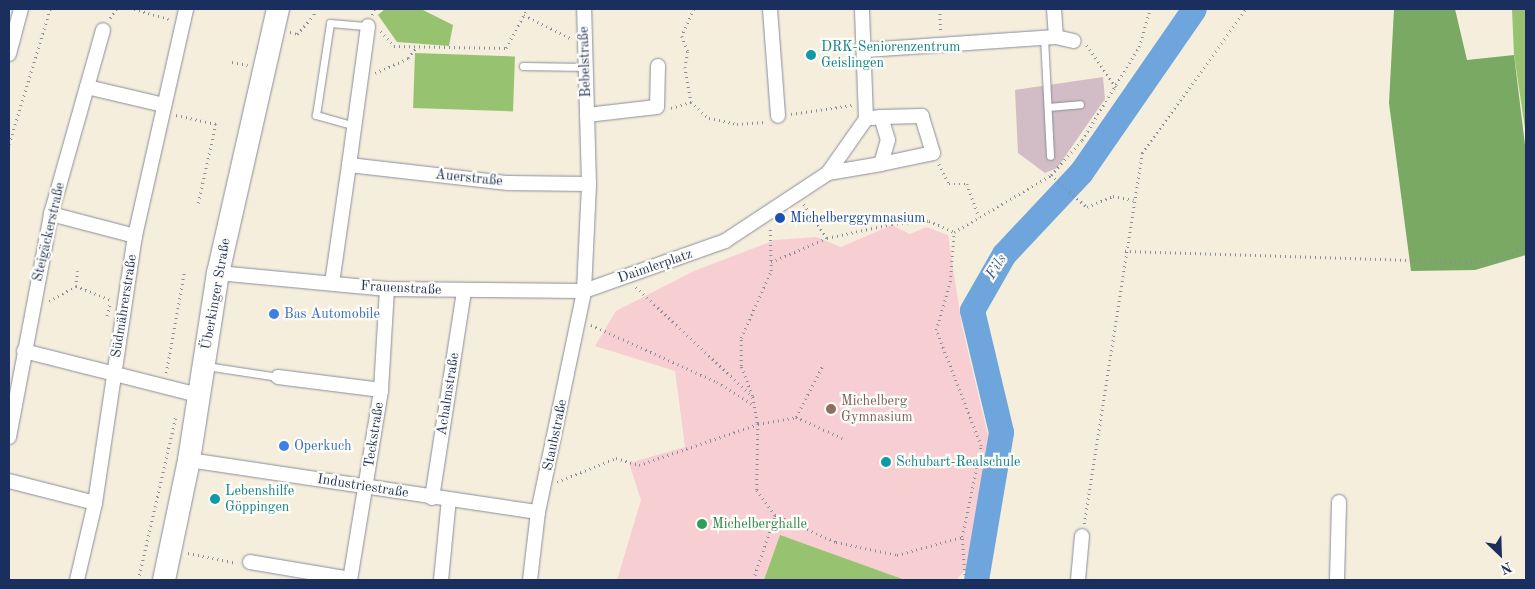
<!DOCTYPE html>
<html>
<head>
<meta charset="utf-8">
<style>
  body { margin:0 }
  #map { position:relative; width:1535px; height:589px; overflow:hidden; background:#f6eedc; font-family:"Old Standard TT",serif }
  div>[style] { position:absolute }
  .built>* { inset:0; background:#f7cfd2 }
  .industrial>* { inset:0; background:#d2bdc6 }
  .green>* { inset:0; background:#97c370; transform-origin:0 0 }
  .forest>* { inset:0; background:#79a962 }
  .river>* { height:25px; margin:-12.5px; padding:0 12.5px; transform-origin:12.5px; border-radius:12.5px; background:#6da5dc }
  .path>* { height:2.5px; margin-top:-1.25px; transform-origin:0; background:repeating-linear-gradient(90deg,#888e9d 0 1px,transparent 0 5px) }
  .roads { filter:drop-shadow(0 0 1px #888e9d) drop-shadow(0 0 1px #888e9d) }
  .service>* { height:7px; margin:-3.5px; padding:0 3.5px; transform-origin:3.5px; border-radius:3.5px; background:#fff }
  .minor>* { height:14px; margin:-7px; padding:0 7px; transform-origin:7px; border-radius:7px; background:#fff }
  .primary>* { height:22px; margin:-11px; padding:0 11px; transform-origin:11px; border-radius:11px; background:#fff }
  .dots>* { width:14px; height:14px; translate:-50% -50%; box-sizing:border-box; border:2px solid #fdfcf7; border-radius:50% }
  span { translate:-50% -50%; white-space:nowrap; text-align:center; line-height:1.15; -webkit-text-stroke:4.5px #fdfcf7; paint-order:stroke }
  .culture-label { font-size:14px; color:#0d838f }
  .left { translate:0 -50%; text-align:left }
  .street-label { font-size:14px; color:#1b2f5e }
  .transit-label { font-size:14px; color:#164399 }
  .shop-label { font-size:14px; color:#366cbe }
  .education-label { font-size:14px; color:#785e54 }
  .leisure-label { font-size:14px; color:#27864d }
  .water-label { font-size:15px; color:#38588a; font-style:italic }
  .frame { position:absolute; inset:0; border:10px solid #1b2f5e; pointer-events:none }
  .north { position:absolute; left:1475px; top:529px; width:50px; height:50px; -webkit-text-stroke:4px #fdfcf7; paint-order:stroke; rotate:156deg; font-size:14px; font-weight:700; line-height:20px; text-align:center; color:#1b2f5e }
  .north::after { content:''; display:block; margin:auto; width:18px; height:22px; background:#1b2f5e; clip-path:polygon(50% 0,100% 100%,50% 72%,0 100%) }
</style>
</head>
<body>
<div id="map">
  <div class="built">
    <i style="clip-path:polygon(892px 225px,910px 234px,926px 227px,948px 235px,962px 326px,993px 456px,988px 546px,956px 580px,617px 580px,641px 500px,629px 463px,685px 447px,675px 371px,595px 346px,616px 311px,694px 271px,775px 240px,816px 237px,841px 247px)"></i>
  </div>
  <div class="industrial">
    <i style="clip-path:polygon(1103px 77px,1105px 99px,1057px 168px,1045px 173px,1018px 153px,1015px 90px)"></i>
  </div>
  <div class="green">
    <i style="clip-path:polygon(385px 9px,421px 9px,453px 25px,449px 46px,397px 42px,378px 15px)"></i>
    <i style="clip-path:polygon(1512px 9px,1526px 9px,1526px 135px,1514px 55px)"></i>
    <i style="left:415px;top:53px;width:100px;height:55px;rotate:2deg"></i>
    <i style="clip-path:polygon(780px 535px,905px 580px,764px 580px)"></i>
  </div>
  <div class="forest">
    <i style="clip-path:polygon(1394px 9px,1455px 9px,1467px 60px,1514px 55px,1526px 153px,1526px 255px,1475px 270px,1411px 271px,1389px 103px)"></i>
  </div>
  <div class="river">
    <i style="left:976px;top:580px;width:150px;rotate:-80.4deg"></i>
    <i style="left:1001px;top:432px;width:125px;rotate:-103.4deg"></i>
    <i style="left:972px;top:310px;width:64px;rotate:-60.3deg"></i>
    <i style="left:1004px;top:254px;width:112px;rotate:-46.8deg"></i>
    <i style="left:1081px;top:172px;width:198px;rotate:-55.3deg"></i>
  </div>
  <div class="path">
    <i style="left:134px;top:9px;width:36px;rotate:16deg"></i>
    <i style="left:694px;top:9px;width:30px;rotate:114deg"></i>
    <i style="left:682px;top:36px;width:17px;rotate:69deg"></i>
    <i style="left:688px;top:52px;width:15px;rotate:101deg"></i>
    <i style="left:685px;top:67px;width:36px;rotate:80deg"></i>
    <i style="left:691px;top:102px;width:24px;rotate:42deg"></i>
    <i style="left:709px;top:118px;width:29px;rotate:12deg"></i>
    <i style="left:737px;top:124px;width:30px;rotate:-4deg"></i>
    <i style="left:940px;top:9px;width:24px;rotate:88deg"></i>
    <i style="left:372px;top:15px;width:6px;rotate:-72deg"></i>
    <i style="left:524px;top:15px;width:54px;rotate:26.6deg"></i>
    <i style="left:110px;top:18px;width:11px;rotate:-56deg"></i>
    <i style="left:381px;top:31px;width:20px;rotate:49deg"></i>
    <i style="left:394px;top:46px;width:112px;rotate:1deg"></i>
    <i style="left:506px;top:48px;width:44px;rotate:-61.7deg"></i>
    <i style="left:290px;top:32px;width:7px;rotate:16deg"></i>
    <i style="left:297px;top:34px;width:25px;rotate:-48deg"></i>
    <i style="left:314px;top:15px;width:6px;rotate:-99deg"></i>
    <i style="left:1087px;top:45px;width:51px;rotate:55.4deg"></i>
    <i style="left:232px;top:62px;width:16px;rotate:11deg"></i>
    <i style="left:375px;top:73px;width:36px;rotate:-24deg"></i>
    <i style="left:408px;top:58px;width:14px;rotate:-51deg"></i>
    <i style="left:671px;top:108px;width:21px;rotate:-17deg"></i>
    <i style="left:791px;top:114px;width:62px;rotate:-8.4deg"></i>
    <i style="left:176px;top:115px;width:41px;rotate:12.7deg"></i>
    <i style="left:216px;top:124px;width:84px;rotate:102.4deg"></i>
    <i style="left:9px;top:144px;width:141px;rotate:-73.1deg"></i>
    <i style="left:939px;top:164px;width:22px;rotate:63deg"></i>
    <i style="left:949px;top:184px;width:18px"></i>
    <i style="left:967px;top:184px;width:35px;rotate:70deg"></i>
    <i style="left:1051px;top:175px;width:48px;rotate:41.6deg"></i>
    <i style="left:1087px;top:207px;width:28px;rotate:-23deg"></i>
    <i style="left:1113px;top:196px;width:21px;rotate:11deg"></i>
    <i style="left:804px;top:204px;width:41px;rotate:55.9deg"></i>
    <i style="left:827px;top:238px;width:66px;rotate:-12.2deg"></i>
    <i style="left:892px;top:224px;width:37px;rotate:-5deg"></i>
    <i style="left:929px;top:221px;width:27px;rotate:24deg"></i>
    <i style="left:1125px;top:251px;width:341px;rotate:1.8deg"></i>
    <i style="left:1466px;top:262px;width:33px;rotate:-3deg"></i>
    <i style="left:1499px;top:260px;width:31px;rotate:-29deg"></i>
    <i style="left:771px;top:262px;width:61px;rotate:-23.2deg"></i>
    <i style="left:78px;top:271px;width:15px;rotate:98deg"></i>
    <i style="left:76px;top:286px;width:38px;rotate:22deg"></i>
    <i style="left:636px;top:287px;width:161px;rotate:43.2deg"></i>
    <i style="left:753px;top:397px;width:27px;rotate:80deg"></i>
    <i style="left:758px;top:424px;width:66px;rotate:90.9deg"></i>
    <i style="left:757px;top:490px;width:31px;rotate:54deg"></i>
    <i style="left:775px;top:515px;width:67px;rotate:23.9deg"></i>
    <i style="left:836px;top:542px;width:62px;rotate:12deg"></i>
    <i style="left:897px;top:555px;width:67px;rotate:-15.5deg"></i>
    <i style="left:49px;top:301px;width:31px;rotate:-29deg"></i>
    <i style="left:107px;top:316px;width:13px;rotate:-77deg"></i>
    <i style="left:591px;top:325px;width:138px;rotate:24.3deg"></i>
    <i style="left:717px;top:382px;width:44px;rotate:31.9deg"></i>
    <i style="left:166px;top:373px;width:102px;rotate:-79.8deg"></i>
    <i style="left:752px;top:396px;width:32px;rotate:-110deg"></i>
    <i style="left:741px;top:366px;width:28px;rotate:-90deg"></i>
    <i style="left:741px;top:338px;width:73px;rotate:-65.9deg"></i>
    <i style="left:771px;top:271px;width:43px;rotate:-91.3deg"></i>
    <i style="left:796px;top:417px;width:59px;rotate:-62.6deg"></i>
    <i style="left:557px;top:482px;width:64px;rotate:-22.1deg"></i>
    <i style="left:616px;top:458px;width:24px;rotate:17deg"></i>
    <i style="left:639px;top:465px;width:126px;rotate:-19deg"></i>
    <i style="left:758px;top:424px;width:39px;rotate:-10deg"></i>
    <i style="left:796px;top:417px;width:51px;rotate:24.5deg"></i>
    <i style="left:1084px;top:524px;width:376px;rotate:-81.1deg"></i>
    <i style="left:1142px;top:153px;width:178px;rotate:-54.2deg"></i>
    <i style="left:188px;top:553px;width:50px;rotate:11.5deg"></i>
    <i style="left:138px;top:580px;width:169px;rotate:-77deg"></i>
    <i style="left:753px;top:580px;width:69px;rotate:-71.3deg"></i>
    <i style="left:965px;top:580px;width:43px;rotate:-94deg"></i>
    <i style="left:962px;top:537px;width:93px;rotate:-78.2deg"></i>
    <i style="left:981px;top:446px;width:124px;rotate:-111.2deg"></i>
    <i style="left:936px;top:330px;width:50px;rotate:-73.7deg"></i>
    <i style="left:950px;top:282px;width:50px;rotate:-85.4deg"></i>
    <i style="left:954px;top:232px;width:113px;rotate:-30.4deg"></i>
    <i style="left:1051px;top:175px;width:47px;rotate:-48.5deg"></i>
    <i style="left:1082px;top:140px;width:109px;rotate:-58.5deg"></i>
    <i style="left:1139px;top:47px;width:40px;rotate:-74deg"></i>
  </div>
  <div class="roads">
    <div class="service">
      <i style="left:1044px;top:37px;width:119px;rotate:87.1deg"></i>
      <i style="left:523px;top:66px;width:63px;rotate:0.9deg"></i>
      <i style="left:1048px;top:107px;width:32px;rotate:-5deg"></i>
      <i style="left:355px;top:126px;width:41px;rotate:-164.2deg"></i>
      <i style="left:316px;top:115px;width:93px;rotate:-81.3deg"></i>
      <i style="left:330px;top:23px;width:38px;rotate:5deg"></i>
      <i style="left:206px;top:366px;width:73px;rotate:8.7deg"></i>
    </div>
    <div class="minor">
      <i style="left:770px;top:9px;width:107px;rotate:85.7deg"></i>
      <i style="left:1054px;top:9px;width:28px;rotate:86deg"></i>
      <i style="left:1056px;top:37px;width:18px;rotate:13deg"></i>
      <i style="left:866px;top:50px;width:190px;rotate:-3.9deg"></i>
      <i style="left:9px;top:54px;width:47px;rotate:-75.1deg"></i>
      <i style="left:87px;top:87px;width:79px;rotate:13.2deg"></i>
      <i style="left:587px;top:115px;width:70px;rotate:-6.5deg"></i>
      <i style="left:657px;top:107px;width:41px;rotate:-88.6deg"></i>
      <i style="left:881px;top:164px;width:53px;rotate:-11.9deg"></i>
      <i style="left:933px;top:153px;width:39px;rotate:-107deg"></i>
      <i style="left:922px;top:116px;width:41px;rotate:178.6deg"></i>
      <i style="left:349px;top:165px;width:140px;rotate:-82.2deg"></i>
      <i style="left:828px;top:173px;width:54px;rotate:-9.6deg"></i>
      <i style="left:881px;top:164px;width:25px;rotate:-74deg"></i>
      <i style="left:888px;top:140px;width:24px;rotate:-107deg"></i>
      <i style="left:881px;top:117px;width:9px;rotate:174deg"></i>
      <i style="left:51px;top:214px;width:87px;rotate:14.7deg"></i>
      <i style="left:218px;top:273px;width:170px;rotate:5.4deg"></i>
      <i style="left:387px;top:289px;width:197px;rotate:0.6deg"></i>
      <i style="left:584px;top:291px;width:150px;rotate:-19.5deg"></i>
      <i style="left:725px;top:241px;width:123px;rotate:-33.4deg"></i>
      <i style="left:828px;top:173px;width:66px;rotate:-54.9deg"></i>
      <i style="left:866px;top:119px;width:110px;rotate:-92.1deg"></i>
      <i style="left:332px;top:283px;width:119px;rotate:-81.8deg"></i>
      <i style="left:349px;top:165px;width:160px;rotate:6.5deg"></i>
      <i style="left:508px;top:183px;width:81px;rotate:0.7deg"></i>
      <i style="left:24px;top:351px;width:179px;rotate:14.2deg"></i>
      <i style="left:278px;top:377px;width:104px;rotate:7.2deg"></i>
      <i style="left:9px;top:437px;width:227px;rotate:-79.3deg"></i>
      <i style="left:51px;top:214px;width:191px;rotate:-74.2deg"></i>
      <i style="left:189px;top:460px;width:353px;rotate:8.5deg"></i>
      <i style="left:9px;top:481px;width:89px;rotate:14.3deg"></i>
      <i style="left:432px;top:498px;width:208px;rotate:-81.2deg"></i>
      <i style="left:250px;top:562px;width:101px;rotate:9.6deg"></i>
      <i style="left:77px;top:580px;width:79px;rotate:-76.8deg"></i>
      <i style="left:95px;top:503px;width:270px;rotate:-81.5deg"></i>
      <i style="left:135px;top:236px;width:233px;rotate:-77.3deg"></i>
      <i style="left:350px;top:580px;width:193px;rotate:-80.7deg"></i>
      <i style="left:381px;top:390px;width:101px;rotate:-86.6deg"></i>
      <i style="left:441px;top:580px;width:81px;rotate:-84.4deg"></i>
      <i style="left:530px;top:580px;width:68px;rotate:-83.3deg"></i>
      <i style="left:538px;top:512px;width:226px;rotate:-78.2deg"></i>
      <i style="left:584px;top:291px;width:107px;rotate:-87.3deg"></i>
      <i style="left:589px;top:184px;width:175px;rotate:-91.6deg"></i>
      <i style="left:1078px;top:580px;width:44px;rotate:-84.8deg"></i>
      <i style="left:1337px;top:580px;width:78px;rotate:-88.5deg"></i>
    </div>
    <div class="primary">
      <i style="left:164px;top:580px;width:123px;rotate:-78.2deg"></i>
      <i style="left:189px;top:460px;width:189px;rotate:-81.2deg"></i>
      <i style="left:218px;top:273px;width:271px;rotate:-77.2deg"></i>
    </div>
  </div>
  <div class="dots">
    <i style="left:811px;top:55px;background:#0f9aa8"></i>
    <i style="left:780px;top:218px;background:#1a4fb4"></i>
    <i style="left:274px;top:314px;background:#3f7fe0"></i>
    <i style="left:831px;top:409px;background:#8d6e63"></i>
    <i style="left:284px;top:446px;background:#3f7fe0"></i>
    <i style="left:886px;top:462px;background:#0f9aa8"></i>
    <i style="left:215px;top:499px;background:#0f9aa8"></i>
    <i style="left:702px;top:524px;background:#2e9e5b"></i>
  </div>
  <div class="culture-label">
    <span class="left" style="left:821px;top:55px">DRK-Seniorenzentrum<br>Geislingen</span>
    <span class="left" style="left:896px;top:462px">Schubart-Realschule</span>
    <span class="left" style="left:225px;top:499px">Lebenshilfe<br>Göppingen</span>
  </div>
  <div class="street-label">
    <span style="left:585px;top:62px;rotate:-92deg">Bebelstraße</span>
    <span style="left:469px;top:178px;rotate:6deg">Auerstraße</span>
    <span style="left:49px;top:232px;rotate:-77deg">Steigäckerstraße</span>
    <span style="left:655px;top:266px;rotate:-19deg">Daimlerplatz</span>
    <span style="left:401px;top:288px;rotate:3deg">Frauenstraße</span>
    <span style="left:216px;top:294px;rotate:-80deg">Überkinger Straße</span>
    <span style="left:124px;top:306px;rotate:-81deg">Südmährerstraße</span>
    <span style="left:448px;top:394px;rotate:-81deg">Achalmstraße</span>
    <span style="left:374px;top:435px;rotate:-81deg">Teckstraße</span>
    <span style="left:555px;top:435px;rotate:-78deg">Staubstraße</span>
    <span style="left:363px;top:486px;rotate:9deg">Industriestraße</span>
  </div>
  <div class="transit-label">
    <span class="left" style="left:790px;top:218px">Michelberggymnasium</span>
  </div>
  <div class="shop-label">
    <span class="left" style="left:284px;top:314px">Bas Automobile</span>
    <span class="left" style="left:294px;top:446px">Operkuch</span>
  </div>
  <div class="education-label">
    <span class="left" style="left:841px;top:409px">Michelberg<br>Gymnasium</span>
  </div>
  <div class="leisure-label">
    <span class="left" style="left:712px;top:524px">Michelberghalle</span>
  </div>
  <div class="water-label">
    <span style="left:997px;top:267px;rotate:-58deg">Fils</span>
  </div>
  <div class="frame"></div>
  <div class="north">N</div>
</div>
</body>
</html>
